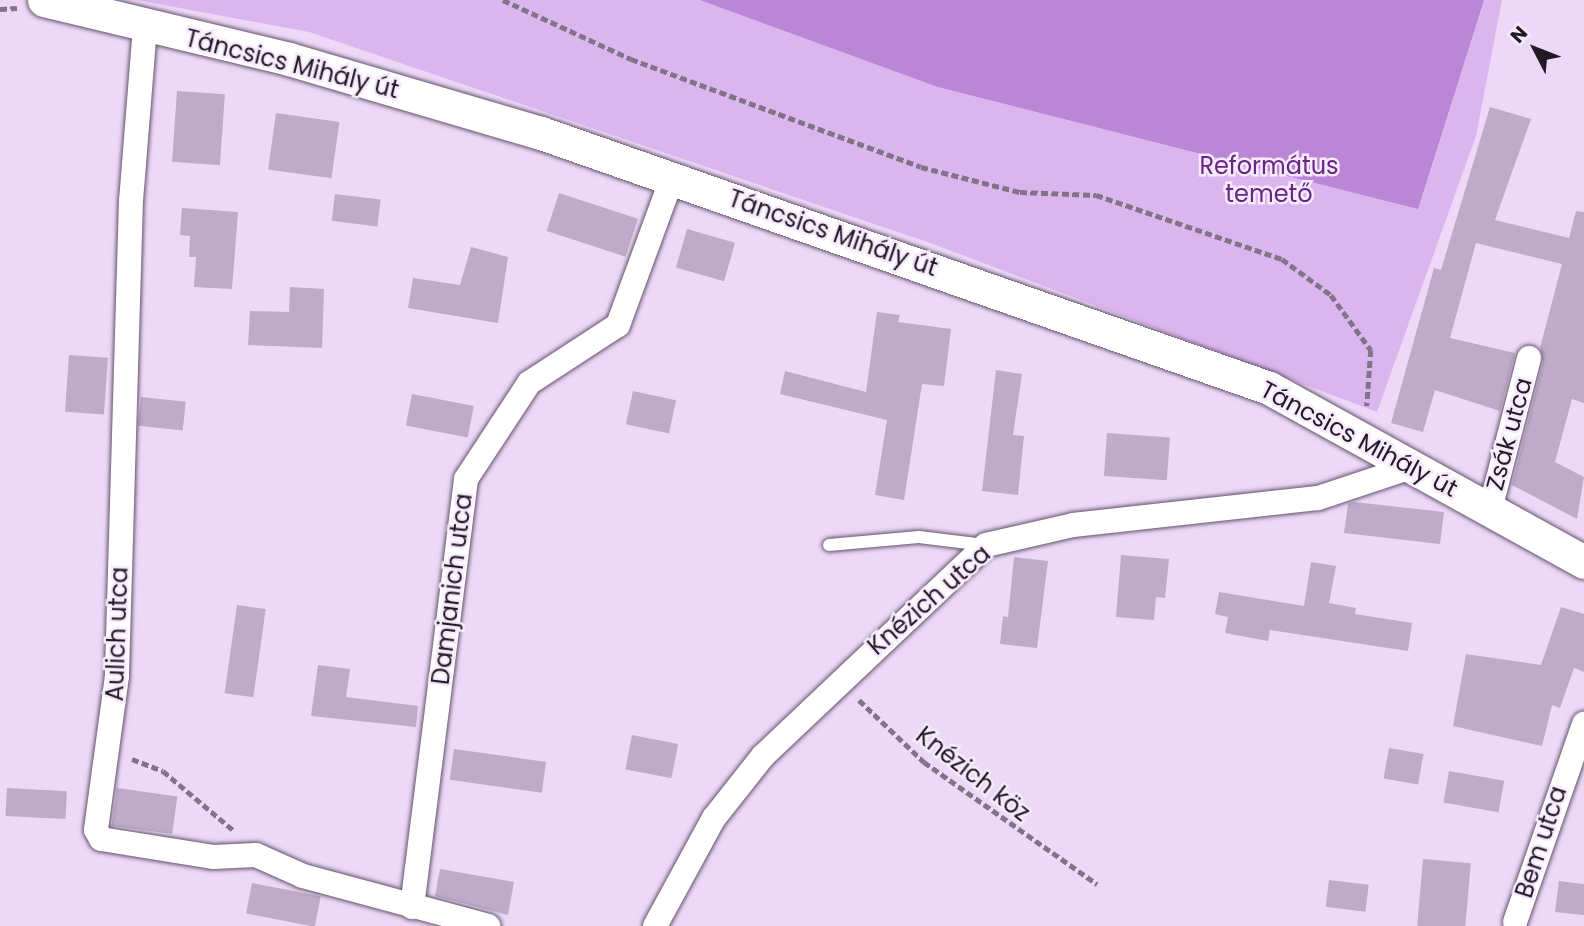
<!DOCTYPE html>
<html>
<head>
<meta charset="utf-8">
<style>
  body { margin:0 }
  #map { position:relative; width:1584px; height:926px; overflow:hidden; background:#edd9f7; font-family:Poppins,sans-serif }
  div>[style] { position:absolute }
  .green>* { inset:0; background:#dbb6ee }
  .forest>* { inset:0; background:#bb86d5 }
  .building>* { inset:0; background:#beabc8; transform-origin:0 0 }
  .path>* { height:4.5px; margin-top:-2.25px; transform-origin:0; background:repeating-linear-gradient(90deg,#817488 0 7px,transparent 0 10.5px) }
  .roads { filter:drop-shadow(0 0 2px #64536c) drop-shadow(0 0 2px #64536c) }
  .lane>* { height:12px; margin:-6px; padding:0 6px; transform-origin:6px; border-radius:6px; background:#fff }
  .street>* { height:24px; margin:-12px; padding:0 12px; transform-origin:12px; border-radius:12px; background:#fff }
  .secondary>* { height:33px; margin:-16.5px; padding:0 16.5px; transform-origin:16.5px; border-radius:16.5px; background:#fff }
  span { translate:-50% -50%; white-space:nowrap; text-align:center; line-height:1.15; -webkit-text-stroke:5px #f6eafc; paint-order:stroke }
  .street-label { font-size:24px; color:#211a25 }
  .park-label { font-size:24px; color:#682684 }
  .north { position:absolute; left:1500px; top:14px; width:70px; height:70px; -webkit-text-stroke:5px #f6eafc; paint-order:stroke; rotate:312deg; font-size:19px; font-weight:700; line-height:28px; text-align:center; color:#211a25 }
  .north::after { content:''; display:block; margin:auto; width:24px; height:32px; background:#211a25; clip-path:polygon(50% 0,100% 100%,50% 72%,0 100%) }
</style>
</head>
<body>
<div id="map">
  <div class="green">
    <i style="clip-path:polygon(137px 0,1502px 0,1476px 136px,1377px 412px,933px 244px,309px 32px)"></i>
  </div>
  <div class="forest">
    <i style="clip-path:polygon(700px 0,1484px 0,1418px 209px,938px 87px)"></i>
  </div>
  <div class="building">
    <i style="left:177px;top:91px;width:48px;height:71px;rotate:4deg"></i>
    <i style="clip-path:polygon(1490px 107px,1531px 119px,1495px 220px,1569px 238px,1576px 211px,1584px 212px,1584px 403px,1572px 399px,1555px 462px,1584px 477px,1577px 519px,1512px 485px,1543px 362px,1540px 348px,1562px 264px,1476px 243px,1450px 338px,1515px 353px,1500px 411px,1435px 390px,1423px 432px,1391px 423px,1434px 268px,1441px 270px)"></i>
    <i style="left:276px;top:113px;width:64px;height:57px;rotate:8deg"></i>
    <i style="left:559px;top:193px;width:83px;height:40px;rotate:18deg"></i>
    <i style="left:335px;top:194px;width:46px;height:27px;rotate:7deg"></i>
    <i style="clip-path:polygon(182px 208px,238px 212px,232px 289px,194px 287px,196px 257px,189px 257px,190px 236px,180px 235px)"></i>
    <i style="left:687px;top:229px;width:50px;height:40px;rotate:16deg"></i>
    <i style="clip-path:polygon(471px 247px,508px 257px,498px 323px,408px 308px,413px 278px,460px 285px)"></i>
    <i style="clip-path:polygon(290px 287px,324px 289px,322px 348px,248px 345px,250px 311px,289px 312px)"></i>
    <i style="clip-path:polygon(877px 312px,900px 315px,898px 322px,951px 329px,944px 386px,922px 384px,904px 500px,875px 495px,887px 420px,780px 394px,785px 371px,866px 392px)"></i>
    <i style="left:69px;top:355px;width:39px;height:57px;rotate:4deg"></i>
    <i style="clip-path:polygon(996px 370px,1022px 374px,1013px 435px,1024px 436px,1018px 495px,982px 491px)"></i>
    <i style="left:633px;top:391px;width:44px;height:34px;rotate:12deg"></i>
    <i style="left:412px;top:394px;width:63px;height:32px;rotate:11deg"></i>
    <i style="left:141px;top:397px;width:45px;height:29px;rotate:6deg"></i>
    <i style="left:1107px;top:433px;width:63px;height:43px;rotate:4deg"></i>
    <i style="clip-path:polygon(1354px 502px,1444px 512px,1440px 544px,1344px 533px,1348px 504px)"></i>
    <i style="clip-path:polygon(1121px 555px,1169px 559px,1165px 598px,1156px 597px,1154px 620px,1116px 617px)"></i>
    <i style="clip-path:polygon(1014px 557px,1048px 561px,1037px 648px,1000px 644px,1003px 616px,1008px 617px)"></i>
    <i style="clip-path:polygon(1311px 562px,1336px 566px,1329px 603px,1356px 608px,1355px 614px,1412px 623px,1408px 651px,1270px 630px,1268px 641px,1225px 633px,1228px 617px,1215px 614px,1219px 592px,1304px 606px)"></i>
    <i style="left:237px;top:605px;width:29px;height:89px;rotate:8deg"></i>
    <i style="clip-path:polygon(1561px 607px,1584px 614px,1584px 672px,1574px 668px,1560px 708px,1552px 705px,1542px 746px,1453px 726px,1466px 654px,1541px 665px)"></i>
    <i style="clip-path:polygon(318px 665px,350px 669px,346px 697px,418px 706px,416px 727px,311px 716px)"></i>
    <i style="left:632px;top:735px;width:47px;height:35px;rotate:11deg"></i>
    <i style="left:1389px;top:748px;width:35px;height:31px;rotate:10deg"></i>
    <i style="left:454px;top:749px;width:93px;height:31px;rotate:8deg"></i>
    <i style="left:1449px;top:771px;width:56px;height:32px;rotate:10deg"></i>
    <i style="left:7px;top:788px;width:60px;height:28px;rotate:3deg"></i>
    <i style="left:117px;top:788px;width:61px;height:38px;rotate:8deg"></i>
    <i style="left:1423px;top:859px;width:48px;height:67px;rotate:5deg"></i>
    <i style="clip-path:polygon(440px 869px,514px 882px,508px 915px,435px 896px)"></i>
    <i style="left:1329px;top:880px;width:40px;height:27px;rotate:7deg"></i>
    <i style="clip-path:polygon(1559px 881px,1584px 884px,1584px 915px,1555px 912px)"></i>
    <i style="left:252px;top:883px;width:70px;height:31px;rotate:11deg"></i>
  </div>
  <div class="path">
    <i style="left:503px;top:0;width:141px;rotate:24.7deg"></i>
    <i style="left:631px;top:59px;width:309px;rotate:20.4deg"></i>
    <i style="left:921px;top:167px;width:102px;rotate:14.2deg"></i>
    <i style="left:1020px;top:192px;width:76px;rotate:2.3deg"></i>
    <i style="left:1096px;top:195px;width:197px;rotate:19deg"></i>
    <i style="left:1282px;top:259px;width:61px;rotate:36.3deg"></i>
    <i style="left:1331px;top:295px;width:68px;rotate:54deg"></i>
    <i style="left:1371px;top:350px;width:56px;rotate:94.1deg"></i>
    <i style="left:0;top:9px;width:17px;rotate:-3deg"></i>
    <i style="left:859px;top:700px;width:90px;rotate:43.6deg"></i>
    <i style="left:924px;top:762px;width:212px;rotate:35.2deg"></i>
    <i style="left:132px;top:759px;width:33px;rotate:21deg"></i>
    <i style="left:163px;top:771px;width:92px;rotate:40.1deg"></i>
  </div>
  <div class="roads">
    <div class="lane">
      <i style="left:829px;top:545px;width:90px;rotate:-5.1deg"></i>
      <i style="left:919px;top:537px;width:66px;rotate:6.9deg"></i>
    </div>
    <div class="street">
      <i style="left:145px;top:27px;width:174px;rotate:94.6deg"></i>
      <i style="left:131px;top:200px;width:476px;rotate:91.7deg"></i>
      <i style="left:117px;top:676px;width:155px;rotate:97.8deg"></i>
      <i style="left:96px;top:830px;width:10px;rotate:61deg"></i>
      <i style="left:101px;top:839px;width:113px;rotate:9.1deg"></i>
      <i style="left:213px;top:857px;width:43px;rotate:-2.7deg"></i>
      <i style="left:256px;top:855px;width:51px;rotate:24.1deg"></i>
      <i style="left:303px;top:876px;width:192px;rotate:15.1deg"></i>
      <i style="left:1490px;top:510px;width:157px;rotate:-75.6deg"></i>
      <i style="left:412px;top:907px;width:431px;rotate:-82.8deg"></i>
      <i style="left:466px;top:479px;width:115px;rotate:-56.7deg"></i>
      <i style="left:529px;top:383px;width:106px;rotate:-33.1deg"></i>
      <i style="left:618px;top:325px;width:157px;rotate:-69.8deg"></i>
      <i style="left:1515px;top:922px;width:210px;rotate:-70.8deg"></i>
      <i style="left:655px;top:926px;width:123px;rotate:-61.4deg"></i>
      <i style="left:714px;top:818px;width:79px;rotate:-51.7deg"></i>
      <i style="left:763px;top:756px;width:307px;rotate:-43.4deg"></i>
      <i style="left:986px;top:545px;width:89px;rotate:-12.9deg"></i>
      <i style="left:1073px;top:525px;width:246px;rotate:-6.3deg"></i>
      <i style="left:1318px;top:498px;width:101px;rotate:-18.4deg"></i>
    </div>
    <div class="secondary">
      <i style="left:44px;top:0;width:252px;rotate:13.5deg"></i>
      <i style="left:289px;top:59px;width:263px;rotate:16.4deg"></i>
      <i style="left:541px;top:133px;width:771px;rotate:19.3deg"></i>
      <i style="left:1269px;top:388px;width:360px;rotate:28.9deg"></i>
    </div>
  </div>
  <div class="street-label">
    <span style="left:292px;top:64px;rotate:14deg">Táncsics Mihály út</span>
    <span style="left:833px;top:233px;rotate:19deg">Táncsics Mihály út</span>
    <span style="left:1509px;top:434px;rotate:-75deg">Zsák utca</span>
    <span style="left:1359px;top:439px;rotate:28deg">Táncsics Mihály út</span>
    <span style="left:452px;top:589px;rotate:-83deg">Damjanich utca</span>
    <span style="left:929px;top:600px;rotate:-41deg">Knézich utca</span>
    <span style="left:117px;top:634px;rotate:-88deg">Aulich utca</span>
    <span style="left:973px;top:774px;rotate:38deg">Knézich köz</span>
    <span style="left:1541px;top:842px;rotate:-72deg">Bem utca</span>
  </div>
  <div class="park-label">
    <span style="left:1269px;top:180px">Református<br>temető</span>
  </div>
  <div class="north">N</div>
</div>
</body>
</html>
